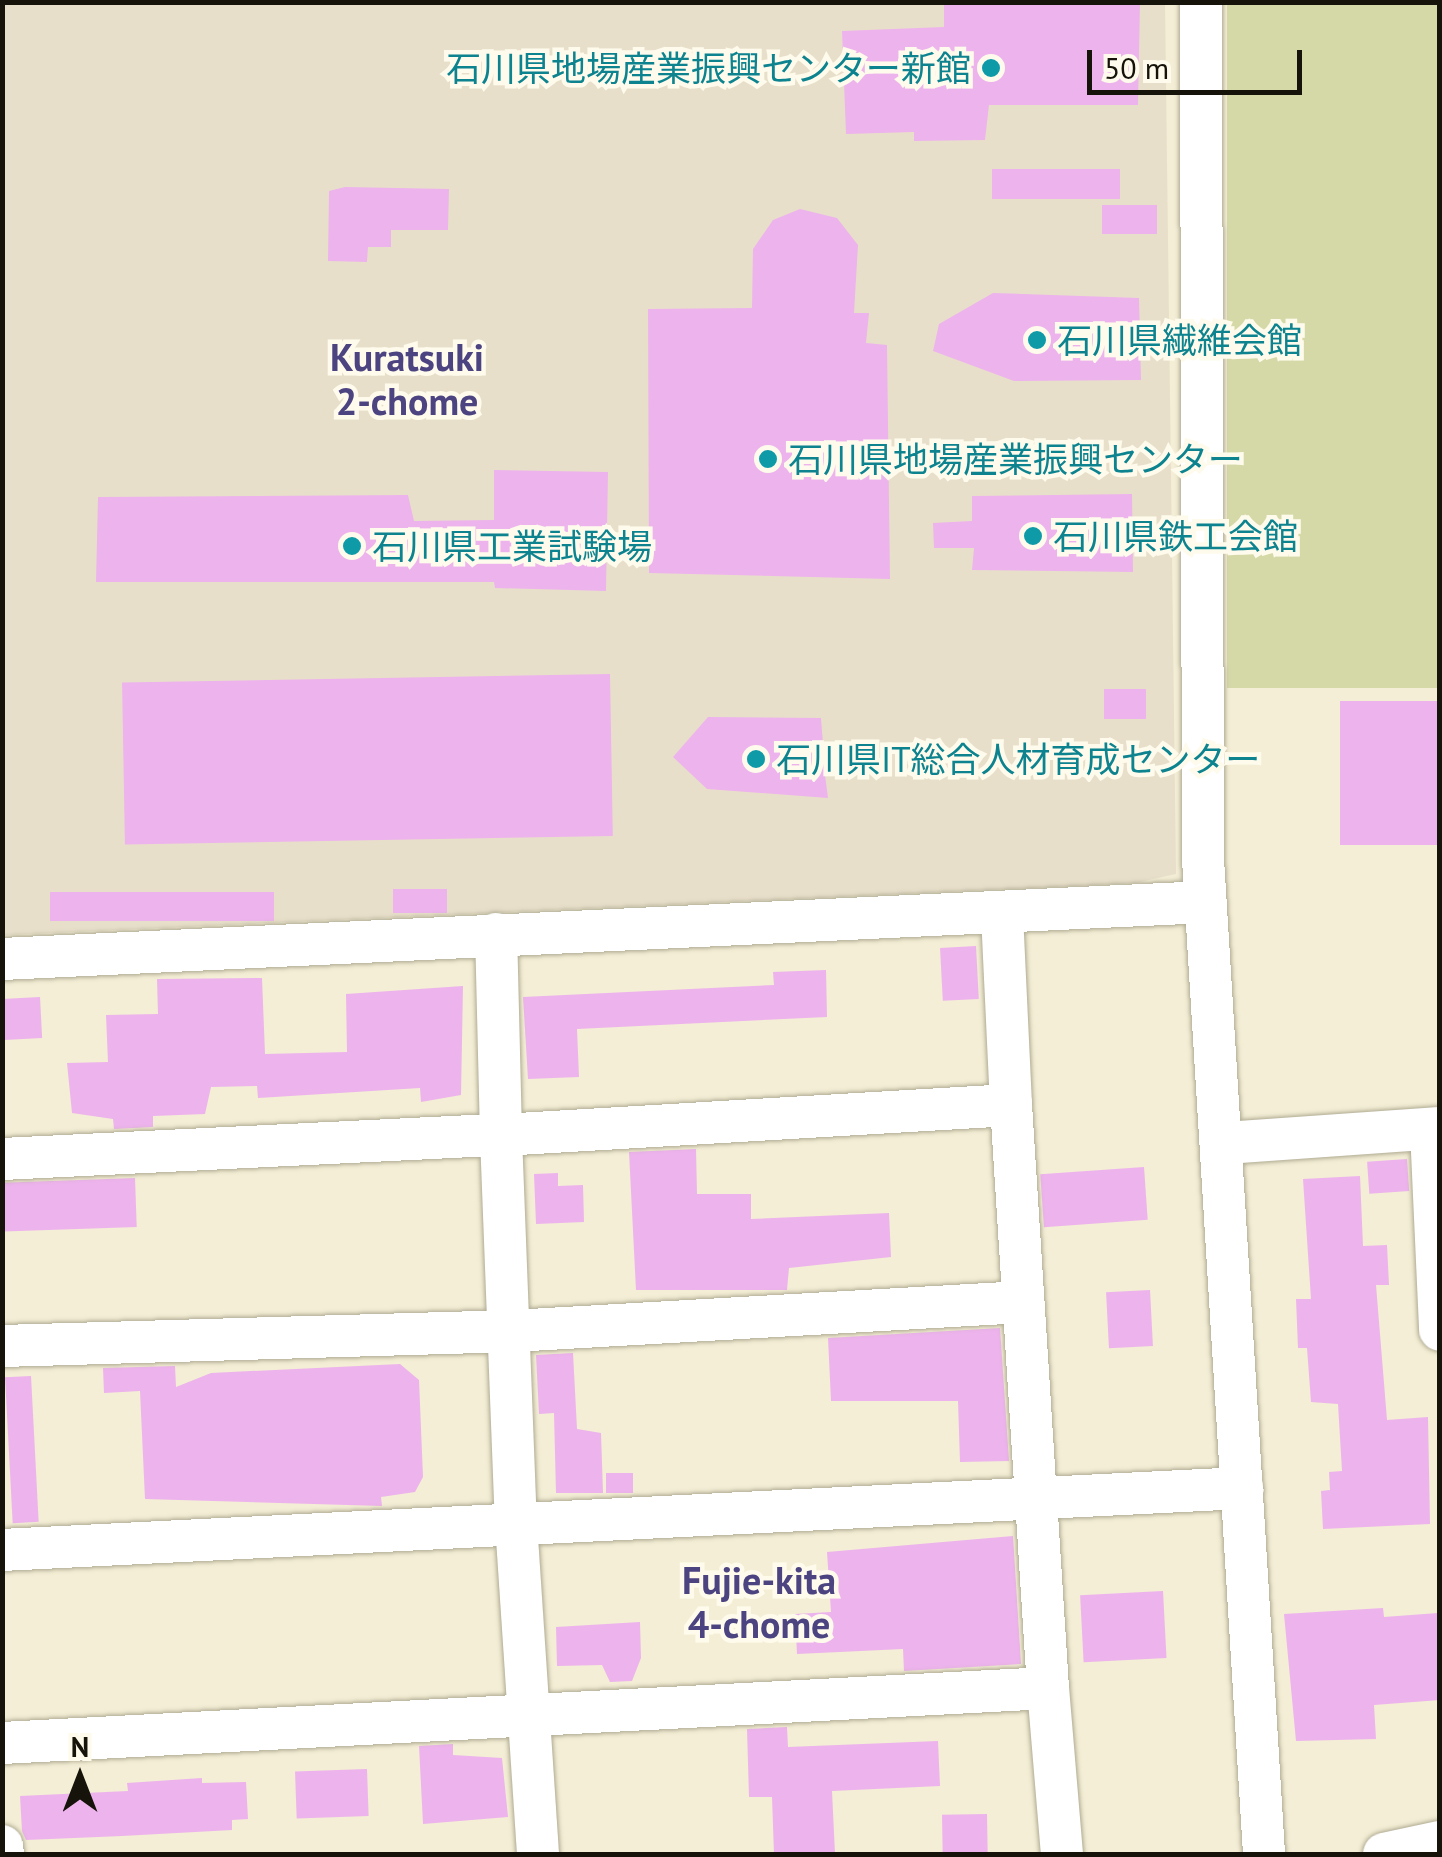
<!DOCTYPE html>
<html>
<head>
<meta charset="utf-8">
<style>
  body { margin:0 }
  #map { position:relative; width:1442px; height:1857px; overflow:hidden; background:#f3eed5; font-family:"PT Sans","Noto Sans JP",sans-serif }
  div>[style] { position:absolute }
  .industrial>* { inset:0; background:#e8dfca }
  .green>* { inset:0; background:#d5d9a8; transform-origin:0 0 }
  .building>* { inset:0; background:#edb3ed; transform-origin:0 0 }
  .roads { filter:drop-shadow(0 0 2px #b0ab93) drop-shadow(0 0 2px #b0ab93) }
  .minor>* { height:42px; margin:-21px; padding:0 21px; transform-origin:21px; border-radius:21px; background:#fff }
  .dots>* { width:28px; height:28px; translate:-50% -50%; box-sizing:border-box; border:5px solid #fefbec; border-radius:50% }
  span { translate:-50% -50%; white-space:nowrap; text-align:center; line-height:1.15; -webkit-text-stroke:9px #fefbec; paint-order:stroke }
  .culture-label { font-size:35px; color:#0d838f }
  .right { translate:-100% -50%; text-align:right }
  .left { translate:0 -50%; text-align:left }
  .neighbourhood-label { font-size:38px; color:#4c4381; font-weight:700 }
  .frame { position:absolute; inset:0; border:5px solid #15130a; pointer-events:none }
  .north { position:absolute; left:30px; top:1727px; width:100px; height:100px; -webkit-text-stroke:8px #fefbec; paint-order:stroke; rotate:0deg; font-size:28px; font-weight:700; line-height:40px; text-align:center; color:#15130a }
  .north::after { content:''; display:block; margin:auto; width:35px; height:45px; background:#15130a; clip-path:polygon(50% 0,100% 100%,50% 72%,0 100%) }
  .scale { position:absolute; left:1087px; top:50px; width:215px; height:45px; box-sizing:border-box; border:5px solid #15130a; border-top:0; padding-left:12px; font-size:30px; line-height:35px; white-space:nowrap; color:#15130a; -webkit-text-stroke:8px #fefbec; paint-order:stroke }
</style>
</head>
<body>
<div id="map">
  <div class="industrial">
    <i style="clip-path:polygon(2px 3px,1165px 3px,1176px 874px,1135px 883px,3px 935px)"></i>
  </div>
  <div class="green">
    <i style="left:1227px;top:3px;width:212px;height:685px"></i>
  </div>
  <div class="building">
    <i style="clip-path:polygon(944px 2px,1140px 2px,1138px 105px,989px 105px,985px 140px,914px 141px,914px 132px,846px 134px,842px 31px,944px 27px)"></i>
    <i style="left:992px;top:169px;width:128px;height:30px"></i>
    <i style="clip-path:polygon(345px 187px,449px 189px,448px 230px,391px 230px,391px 247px,368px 247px,367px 262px,328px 261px,329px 191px)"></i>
    <i style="left:1102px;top:205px;width:55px;height:29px"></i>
    <i style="clip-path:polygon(800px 209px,837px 218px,858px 245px,854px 313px,869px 313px,866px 343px,887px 345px,890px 579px,649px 573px,648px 309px,752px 308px,753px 249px,773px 220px)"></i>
    <i style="clip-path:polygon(993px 293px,1139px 298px,1141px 380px,1014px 381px,933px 351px,939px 324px)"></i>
    <i style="clip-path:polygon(494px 470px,608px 472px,606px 591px,495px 588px,494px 582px,96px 582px,98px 497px,408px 495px,414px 521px,494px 520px)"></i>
    <i style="clip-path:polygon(1132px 494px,1133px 572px,972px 570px,974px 548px,934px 548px,933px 523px,972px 521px,972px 496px)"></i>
    <i style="left:610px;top:674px;width:162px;height:488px;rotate:89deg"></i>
    <i style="left:1146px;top:689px;width:30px;height:42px;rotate:90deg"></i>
    <i style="left:1440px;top:701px;width:144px;height:100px;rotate:90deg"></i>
    <i style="clip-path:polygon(708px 717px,821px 718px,823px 744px,877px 746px,824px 767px,828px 798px,707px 789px,673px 757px)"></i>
    <i style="left:447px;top:889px;width:24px;height:54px;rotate:90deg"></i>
    <i style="left:274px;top:892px;width:29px;height:224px;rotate:90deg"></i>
    <i style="left:976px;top:946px;width:53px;height:36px;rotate:87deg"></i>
    <i style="clip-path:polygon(826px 970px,827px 1017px,577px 1029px,579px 1077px,528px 1079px,523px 997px,774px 985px,773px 972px)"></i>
    <i style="clip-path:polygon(262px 978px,265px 1054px,347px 1052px,346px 994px,463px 986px,461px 1095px,421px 1102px,420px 1088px,258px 1098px,257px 1086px,211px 1087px,205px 1114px,153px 1116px,153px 1127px,114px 1129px,113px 1119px,72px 1113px,67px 1063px,108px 1062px,106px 1015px,158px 1014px,157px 979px)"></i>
    <i style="left:40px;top:997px;width:41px;height:38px;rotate:87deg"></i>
    <i style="clip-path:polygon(696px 1149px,697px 1194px,751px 1194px,751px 1219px,889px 1213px,891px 1257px,789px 1268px,787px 1290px,636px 1290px,629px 1152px)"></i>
    <i style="left:1407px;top:1159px;width:32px;height:40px;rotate:86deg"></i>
    <i style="left:1144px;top:1167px;width:53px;height:104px;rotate:86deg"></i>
    <i style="clip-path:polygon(558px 1173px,558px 1186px,583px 1185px,584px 1222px,536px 1224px,534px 1174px)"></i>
    <i style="clip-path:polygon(1360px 1176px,1363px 1246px,1387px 1245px,1389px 1285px,1376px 1285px,1387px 1420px,1428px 1417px,1430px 1524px,1323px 1529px,1321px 1491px,1330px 1490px,1329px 1472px,1342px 1471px,1338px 1404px,1311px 1402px,1307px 1348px,1298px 1348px,1296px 1299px,1311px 1299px,1303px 1179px)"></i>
    <i style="left:135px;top:1178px;width:49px;height:133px;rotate:88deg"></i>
    <i style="left:1150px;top:1290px;width:56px;height:44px;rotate:87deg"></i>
    <i style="clip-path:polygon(1000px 1328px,1009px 1461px,960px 1462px,958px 1401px,831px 1401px,828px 1338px)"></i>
    <i style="clip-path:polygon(573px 1353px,577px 1429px,601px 1433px,603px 1493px,556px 1493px,554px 1413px,539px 1414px,536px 1355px)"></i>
    <i style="clip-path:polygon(400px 1364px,419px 1380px,423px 1477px,415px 1492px,381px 1497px,382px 1506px,145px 1499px,140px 1391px,104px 1393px,103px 1368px,175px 1366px,176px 1387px,211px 1373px)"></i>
    <i style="left:31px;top:1376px;width:146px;height:26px;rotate:87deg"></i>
    <i style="left:633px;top:1473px;width:20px;height:27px;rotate:90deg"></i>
    <i style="clip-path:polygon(1013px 1536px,1021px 1664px,904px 1671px,903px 1649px,797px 1654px,795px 1614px,831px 1612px,827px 1552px)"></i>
    <i style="left:1163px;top:1591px;width:67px;height:83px;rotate:87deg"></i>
    <i style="clip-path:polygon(1383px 1608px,1384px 1617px,1438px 1613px,1440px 1700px,1374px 1705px,1376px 1739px,1296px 1741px,1284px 1614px)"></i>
    <i style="clip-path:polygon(640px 1622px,641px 1658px,632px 1681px,610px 1682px,602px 1665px,557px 1666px,556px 1627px)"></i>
    <i style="clip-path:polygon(787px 1727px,788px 1747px,938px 1741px,940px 1786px,832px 1791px,835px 1854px,774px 1854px,772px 1797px,749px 1797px,747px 1729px)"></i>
    <i style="clip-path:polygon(453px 1744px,453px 1755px,502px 1758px,508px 1817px,423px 1824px,419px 1746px)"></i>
    <i style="left:367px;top:1769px;width:47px;height:72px;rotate:88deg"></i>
    <i style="clip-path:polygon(202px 1778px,202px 1783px,246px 1782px,248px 1819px,232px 1820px,232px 1830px,122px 1836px,26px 1840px,22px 1831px,20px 1796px,128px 1791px,127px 1783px)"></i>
    <i style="left:987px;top:1814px;width:40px;height:45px;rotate:89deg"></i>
  </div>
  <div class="roads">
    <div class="minor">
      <i style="left:1201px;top:2px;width:857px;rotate:89.87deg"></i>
      <i style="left:1203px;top:859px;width:997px;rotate:86.49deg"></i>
      <i style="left:2px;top:959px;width:1204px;rotate:-2.71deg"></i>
      <i style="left:1431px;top:1129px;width:201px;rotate:87.4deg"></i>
      <i style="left:1225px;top:1143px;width:216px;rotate:-4deg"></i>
      <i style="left:2px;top:1159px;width:500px;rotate:-2.8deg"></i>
      <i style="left:501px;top:1135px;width:201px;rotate:-91.4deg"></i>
      <i style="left:2px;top:1346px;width:510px;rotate:-1.68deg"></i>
      <i style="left:512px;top:1331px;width:511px;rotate:-3.25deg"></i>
      <i style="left:2px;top:1550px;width:1242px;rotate:-2.86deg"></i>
      <i style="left:1048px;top:1688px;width:167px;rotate:85.2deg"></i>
      <i style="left:2px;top:1743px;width:1047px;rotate:-3.01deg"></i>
      <i style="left:1048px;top:1688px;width:584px;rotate:-93.63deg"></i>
      <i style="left:2px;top:1846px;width:8px;rotate:83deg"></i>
      <i style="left:538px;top:1854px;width:328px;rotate:-93.8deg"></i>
      <i style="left:516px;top:1527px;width:392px;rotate:-92.2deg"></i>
      <i style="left:501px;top:1135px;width:511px;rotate:-3.37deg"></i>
      <i style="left:1011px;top:1105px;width:190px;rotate:-92.7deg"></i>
      <i style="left:1384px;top:1854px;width:57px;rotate:-12.1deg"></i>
    </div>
  </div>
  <div class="dots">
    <i style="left:991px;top:68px;background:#0f9aa8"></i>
    <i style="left:1037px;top:340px;background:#0f9aa8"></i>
    <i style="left:768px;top:459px;background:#0f9aa8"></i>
    <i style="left:1033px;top:536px;background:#0f9aa8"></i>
    <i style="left:352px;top:546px;background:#0f9aa8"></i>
    <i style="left:756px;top:759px;background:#0f9aa8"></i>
  </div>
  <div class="culture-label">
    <span class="right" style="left:971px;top:68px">石川県地場産業振興センター新館</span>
    <span class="left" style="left:1057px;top:340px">石川県繊維会館</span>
    <span class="left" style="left:788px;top:459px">石川県地場産業振興センター</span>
    <span class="left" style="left:1053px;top:536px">石川県鉄工会館</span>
    <span class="left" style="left:372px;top:546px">石川県工業試験場</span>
    <span class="left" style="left:776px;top:759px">石川県IT総合人材育成センター</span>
  </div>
  <div class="neighbourhood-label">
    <span style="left:407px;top:379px">Kuratsuki<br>2-chome</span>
    <span style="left:759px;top:1602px">Fujie-kita<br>4-chome</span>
  </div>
  <div class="frame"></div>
  <div class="north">N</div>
  <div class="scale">50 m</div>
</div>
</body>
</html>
